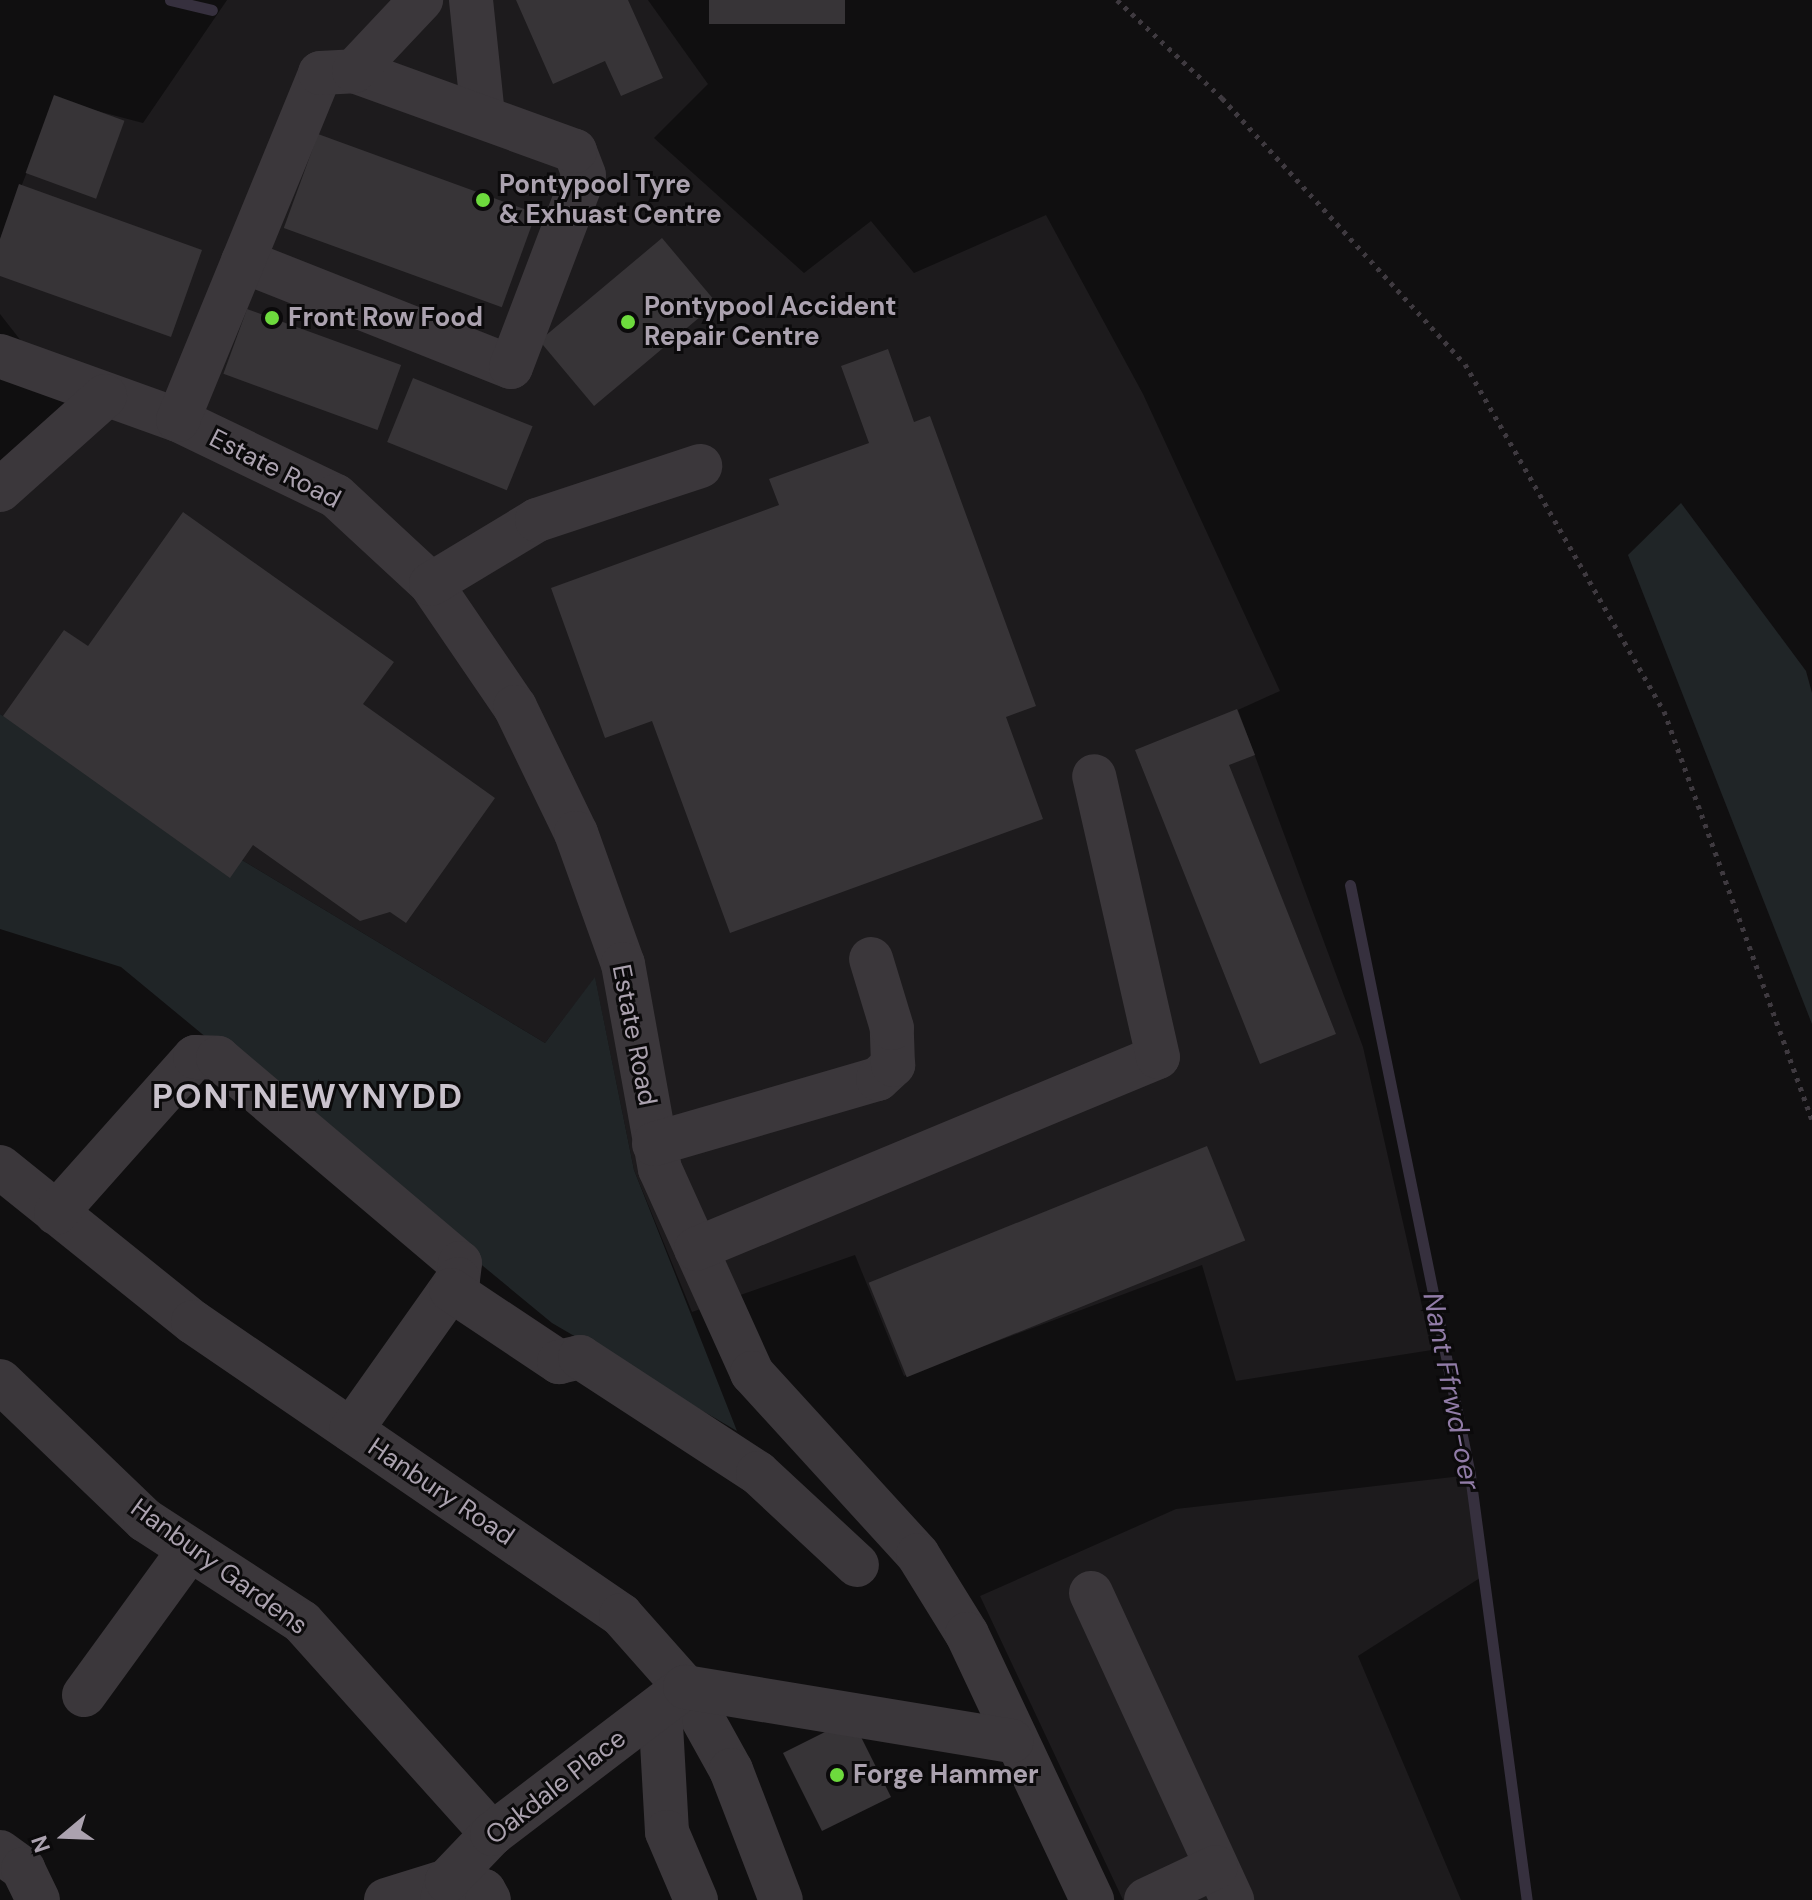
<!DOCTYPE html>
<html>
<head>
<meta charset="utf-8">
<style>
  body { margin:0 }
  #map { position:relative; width:1812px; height:1900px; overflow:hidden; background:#100f10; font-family:"DM Sans",sans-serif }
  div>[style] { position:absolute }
  .built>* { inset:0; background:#1d1b1d }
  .green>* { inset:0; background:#202527 }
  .stream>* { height:11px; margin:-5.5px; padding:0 5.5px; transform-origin:5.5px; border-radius:5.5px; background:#36303e }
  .building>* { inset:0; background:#373437; transform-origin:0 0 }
  .path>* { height:5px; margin-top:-2.5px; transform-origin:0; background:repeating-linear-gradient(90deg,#3f3a40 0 4px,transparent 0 10px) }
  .minor>* { height:44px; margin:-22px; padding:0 22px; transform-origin:22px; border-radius:22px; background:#3b373b }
  .dots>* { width:22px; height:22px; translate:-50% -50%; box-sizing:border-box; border:4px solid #0b0a0b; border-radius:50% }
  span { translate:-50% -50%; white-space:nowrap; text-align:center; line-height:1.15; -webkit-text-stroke:6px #0b0a0b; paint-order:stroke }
  .poi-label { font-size:26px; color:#aba2af; font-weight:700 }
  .left { translate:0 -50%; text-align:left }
  .street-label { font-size:26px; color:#aba2af }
  .water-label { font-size:28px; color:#917ca7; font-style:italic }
  .district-label { font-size:34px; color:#c9c2cc; font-weight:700; letter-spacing:2px }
  .north { position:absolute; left:24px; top:1796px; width:80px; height:80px; -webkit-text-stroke:6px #0b0a0b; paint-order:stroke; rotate:251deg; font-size:22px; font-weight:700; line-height:32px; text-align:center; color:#aba2af }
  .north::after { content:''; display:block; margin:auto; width:28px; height:36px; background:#aba2af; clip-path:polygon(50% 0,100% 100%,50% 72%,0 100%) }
</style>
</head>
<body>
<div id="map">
  <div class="built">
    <i style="clip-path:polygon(227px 0,648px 0,708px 84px,654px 138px,804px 273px,871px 221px,914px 273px,1046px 215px,1143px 394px,1280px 691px,1238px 710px,1363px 1047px,1432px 1350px,1236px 1381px,1202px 1265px,904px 1376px,855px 1255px,692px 1312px,634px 1170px,595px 978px,545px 1043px,0 714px,0 470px,78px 414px,0 314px,0 239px,56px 100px,143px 123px)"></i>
    <i style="clip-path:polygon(1470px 1475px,1483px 1576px,1358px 1656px,1461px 1900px,1123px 1900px,980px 1596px,1176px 1509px)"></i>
  </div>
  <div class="green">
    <i style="clip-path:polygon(1681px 503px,1806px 671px,1812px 693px,1812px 1024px,1628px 555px)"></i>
    <i style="clip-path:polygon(0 714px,545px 1043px,595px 977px,634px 1170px,737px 1431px,552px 1323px,121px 967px,0 929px)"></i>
  </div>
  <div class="stream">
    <i style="left:170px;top:0;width:43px;rotate:13.4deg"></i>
    <i style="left:1350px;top:885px;width:602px;rotate:78.5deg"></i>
    <i style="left:1470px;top:1475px;width:429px;rotate:82.4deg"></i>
  </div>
  <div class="building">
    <i style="clip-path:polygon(516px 0,628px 0,663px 78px,621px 96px,605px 61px,553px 84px)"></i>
    <i style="left:709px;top:0;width:136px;height:24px"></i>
    <i style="left:54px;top:95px;width:75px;height:83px;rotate:20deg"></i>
    <i style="left:318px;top:134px;width:232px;height:100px;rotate:20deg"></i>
    <i style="clip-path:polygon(19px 184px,202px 250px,171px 337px,0 276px,0 239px)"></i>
    <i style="left:662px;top:238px;width:85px;height:160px;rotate:50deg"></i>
    <i style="left:247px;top:309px;width:164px;height:69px;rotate:20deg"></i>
    <i style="clip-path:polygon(888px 349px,914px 422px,930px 416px,1036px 706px,1006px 717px,1043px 819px,730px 933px,652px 721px,605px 738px,551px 588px,779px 505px,769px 479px,869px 443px,841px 366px)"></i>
    <i style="left:413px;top:378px;width:129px;height:69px;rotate:22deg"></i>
    <i style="clip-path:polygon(183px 512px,394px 662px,363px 704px,495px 798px,406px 923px,390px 912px,360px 921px,253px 845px,230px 878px,3px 716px,64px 630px,88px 646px)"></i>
    <i style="clip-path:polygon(1237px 709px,1255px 755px,1229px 765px,1336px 1034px,1260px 1064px,1135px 750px)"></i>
    <i style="left:1207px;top:1146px;width:102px;height:365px;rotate:68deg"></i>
    <i style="clip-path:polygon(843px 1723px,858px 1731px,891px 1797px,822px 1831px,783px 1753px)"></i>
  </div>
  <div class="path">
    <i style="left:1117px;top:0;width:144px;rotate:43deg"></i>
    <i style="left:1222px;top:98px;width:360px;rotate:47.6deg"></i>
    <i style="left:1465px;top:364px;width:400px;rotate:60.2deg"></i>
    <i style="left:1664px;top:711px;width:434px;rotate:70.1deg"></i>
  </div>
  <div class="minor">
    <i style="left:471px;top:0;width:117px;rotate:84.1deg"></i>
    <i style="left:243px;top:261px;width:288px;rotate:21.6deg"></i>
    <i style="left:511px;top:367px;width:205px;rotate:-69.2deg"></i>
    <i style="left:584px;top:175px;width:26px;rotate:-111deg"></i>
    <i style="left:575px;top:151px;width:235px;rotate:-160.1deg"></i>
    <i style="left:0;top:356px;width:189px;rotate:19.8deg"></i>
    <i style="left:178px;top:420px;width:175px;rotate:25.7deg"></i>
    <i style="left:336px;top:496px;width:129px;rotate:42.8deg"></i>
    <i style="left:431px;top:584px;width:149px;rotate:55.7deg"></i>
    <i style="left:515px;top:707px;width:140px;rotate:64.2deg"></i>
    <i style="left:576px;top:833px;width:139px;rotate:70.3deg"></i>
    <i style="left:623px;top:964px;width:208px;rotate:79.8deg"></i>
    <i style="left:660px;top:1169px;width:224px;rotate:65.7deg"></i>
    <i style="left:752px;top:1373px;width:246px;rotate:47.6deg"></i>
    <i style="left:918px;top:1555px;width:93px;rotate:58.2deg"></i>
    <i style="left:967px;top:1634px;width:294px;rotate:64.8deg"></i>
    <i style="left:178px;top:420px;width:375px;rotate:-67.7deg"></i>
    <i style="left:320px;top:73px;width:34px;rotate:-3deg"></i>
    <i style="left:354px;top:71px;width:98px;rotate:-46.7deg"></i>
    <i style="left:0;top:490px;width:141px;rotate:-41.8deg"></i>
    <i style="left:431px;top:584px;width:124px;rotate:-31.1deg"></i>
    <i style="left:537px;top:520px;width:172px;rotate:-18.3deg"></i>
    <i style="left:654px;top:1144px;width:233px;rotate:-16.2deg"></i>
    <i style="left:878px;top:1079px;width:21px;rotate:-43deg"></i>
    <i style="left:893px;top:1065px;width:37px;rotate:-92deg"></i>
    <i style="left:892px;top:1028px;width:72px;rotate:-106.9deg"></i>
    <i style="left:0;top:1167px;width:248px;rotate:38.8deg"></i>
    <i style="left:193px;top:1322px;width:519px;rotate:34.39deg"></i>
    <i style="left:621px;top:1615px;width:96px;rotate:48.4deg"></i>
    <i style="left:685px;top:1687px;width:95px;rotate:61deg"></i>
    <i style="left:731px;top:1770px;width:139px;rotate:69deg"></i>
    <i style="left:56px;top:1213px;width:209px;rotate:-48.3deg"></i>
    <i style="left:195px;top:1057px;width:23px;rotate:2deg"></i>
    <i style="left:218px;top:1058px;width:317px;rotate:40.3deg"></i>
    <i style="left:460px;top:1263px;width:16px;rotate:97deg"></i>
    <i style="left:458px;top:1279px;width:185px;rotate:125.3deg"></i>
    <i style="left:696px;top:1249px;width:500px;rotate:-22.57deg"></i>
    <i style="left:1158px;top:1057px;width:288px;rotate:-102.8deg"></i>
    <i style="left:451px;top:1290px;width:130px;rotate:33.7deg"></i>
    <i style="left:559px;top:1362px;width:22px;rotate:-13deg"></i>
    <i style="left:580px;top:1357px;width:212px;rotate:33.1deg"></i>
    <i style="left:758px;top:1473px;width:135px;rotate:42.9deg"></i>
    <i style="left:0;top:1381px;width:201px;rotate:43.8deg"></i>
    <i style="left:145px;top:1520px;width:187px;rotate:33deg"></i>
    <i style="left:302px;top:1622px;width:285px;rotate:48.1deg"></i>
    <i style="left:1091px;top:1593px;width:338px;rotate:65.3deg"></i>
    <i style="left:84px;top:1695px;width:180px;rotate:-54deg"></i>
    <i style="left:660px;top:1707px;width:125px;rotate:86.8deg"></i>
    <i style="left:667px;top:1832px;width:74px;rotate:66.9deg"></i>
    <i style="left:0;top:1852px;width:29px;rotate:36deg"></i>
    <i style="left:23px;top:1869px;width:34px;rotate:64deg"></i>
    <i style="left:386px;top:1900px;width:64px;rotate:-17.3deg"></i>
    <i style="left:447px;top:1881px;width:38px;rotate:15deg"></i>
    <i style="left:484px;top:1891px;width:10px;rotate:61deg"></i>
    <i style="left:442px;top:1900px;width:20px;rotate:-75deg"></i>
    <i style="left:447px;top:1881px;width:65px;rotate:-46.2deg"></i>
    <i style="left:492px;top:1834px;width:243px;rotate:-37.3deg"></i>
    <i style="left:685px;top:1687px;width:331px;rotate:9.4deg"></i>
    <i style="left:1146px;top:1900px;width:77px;rotate:-25.2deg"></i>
  </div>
  <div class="dots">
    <i style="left:483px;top:200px;background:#6dda3d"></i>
    <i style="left:272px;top:318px;background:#6dda3d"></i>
    <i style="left:628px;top:322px;background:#6dda3d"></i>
    <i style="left:837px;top:1775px;background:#6dda3d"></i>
  </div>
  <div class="poi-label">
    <span class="left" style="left:499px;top:200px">Pontypool Tyre<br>&amp; Exhuast Centre</span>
    <span class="left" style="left:644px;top:322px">Pontypool Accident<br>Repair Centre</span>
    <span class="left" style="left:288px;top:318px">Front Row Food</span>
    <span class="left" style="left:853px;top:1775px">Forge Hammer</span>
  </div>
  <div class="street-label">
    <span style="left:275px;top:469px;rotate:27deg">Estate Road</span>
    <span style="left:634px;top:1035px;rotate:79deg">Estate Road</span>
    <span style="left:441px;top:1492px;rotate:34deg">Hanbury Road</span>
    <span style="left:219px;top:1567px;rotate:36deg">Hanbury Gardens</span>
    <span style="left:556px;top:1787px;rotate:-38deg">Oakdale Place</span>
  </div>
  <div class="water-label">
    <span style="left:1451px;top:1391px;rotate:79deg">Nant Ffrwd-oer</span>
  </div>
  <div class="district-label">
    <span style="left:308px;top:1097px">PONTNEWYNYDD</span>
  </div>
  <div class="north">N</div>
</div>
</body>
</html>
